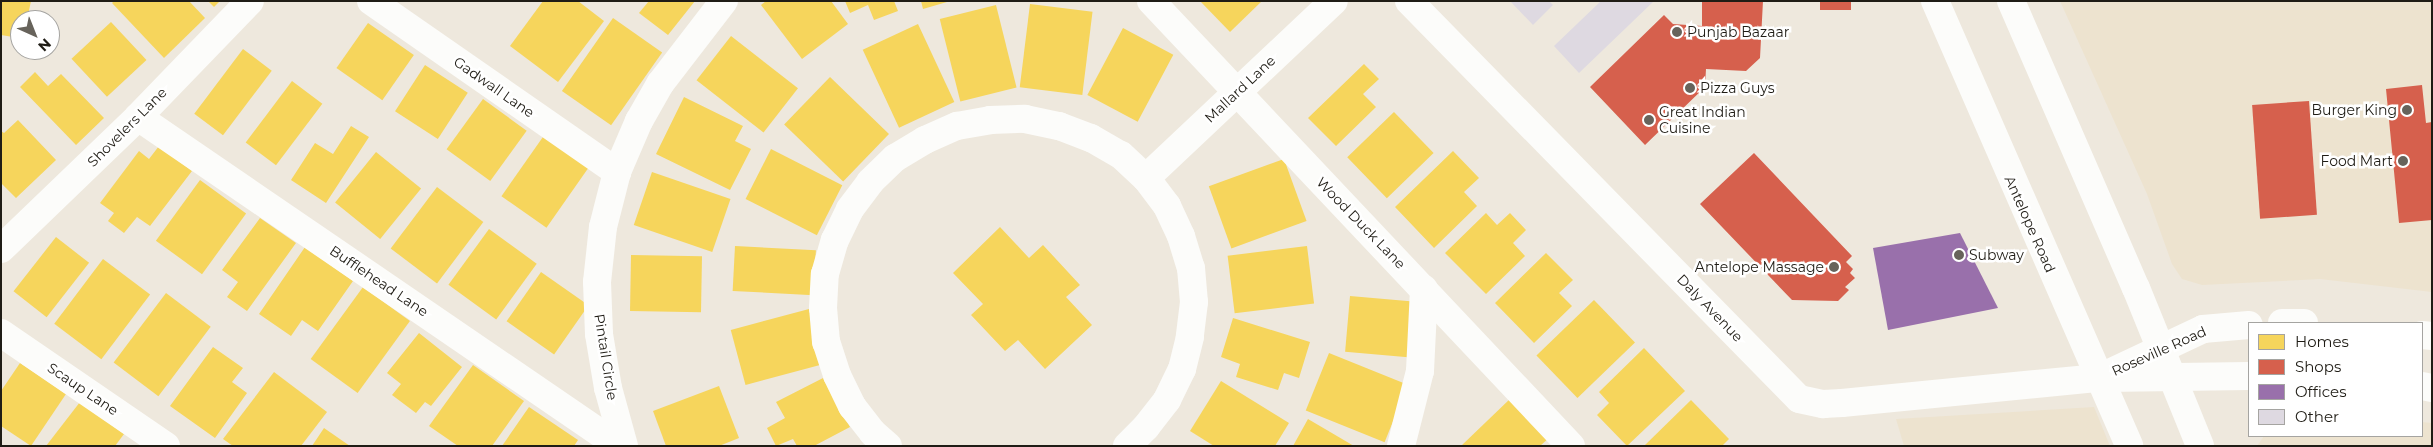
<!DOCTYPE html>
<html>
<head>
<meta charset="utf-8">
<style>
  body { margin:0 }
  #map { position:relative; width:2433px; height:447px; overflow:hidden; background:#eee8dd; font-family:Montserrat,sans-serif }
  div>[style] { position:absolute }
  .built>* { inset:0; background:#ede3cf }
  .homes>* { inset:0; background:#f6d55c; transform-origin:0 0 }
  .shops>* { inset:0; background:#d6604d; transform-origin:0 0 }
  .offices>* { inset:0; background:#9970ab }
  .building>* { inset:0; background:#ded9e1 }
  .minor>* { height:28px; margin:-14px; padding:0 14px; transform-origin:14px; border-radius:14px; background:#fcfcfa }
  .major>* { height:28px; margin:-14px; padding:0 14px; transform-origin:14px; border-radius:14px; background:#fcfcfa }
  .dots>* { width:14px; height:14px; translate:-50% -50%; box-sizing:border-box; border:2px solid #fff; border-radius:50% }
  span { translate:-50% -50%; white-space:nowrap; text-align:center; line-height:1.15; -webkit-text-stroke:5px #fff; paint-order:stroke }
  .poi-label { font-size:14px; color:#1f1c15 }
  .left { translate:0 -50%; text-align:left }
  .right { translate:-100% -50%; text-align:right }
  .street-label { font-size:14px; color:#1f1c15 }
  .frame { position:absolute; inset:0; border:2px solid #1f1c15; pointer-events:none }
  .legend { position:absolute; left:2248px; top:322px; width:175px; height:115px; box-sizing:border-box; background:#fff; border:1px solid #a5a4a1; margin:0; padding:6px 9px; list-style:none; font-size:15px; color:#1f1c15 }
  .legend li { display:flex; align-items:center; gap:10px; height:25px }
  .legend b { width:25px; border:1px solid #a5a4a1 }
  .north { position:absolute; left:10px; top:10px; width:50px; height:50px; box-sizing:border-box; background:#fff; border:1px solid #a5a4a1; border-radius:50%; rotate:136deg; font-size:14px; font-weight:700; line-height:20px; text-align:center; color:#1f1c15 }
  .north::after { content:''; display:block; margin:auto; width:18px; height:22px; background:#67635b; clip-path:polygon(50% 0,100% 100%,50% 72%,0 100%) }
</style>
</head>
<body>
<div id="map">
  <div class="built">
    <i style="clip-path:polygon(2060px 1px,2432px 1px,2432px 292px,2320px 279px,2202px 285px,2182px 279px,2172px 264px,2147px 194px)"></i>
    <i style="clip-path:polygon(2094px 407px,2110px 446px,1904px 446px,1896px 419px)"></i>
    <i style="clip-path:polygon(2422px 422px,2432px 423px,2432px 446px,2257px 446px,2264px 436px,2422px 436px)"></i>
  </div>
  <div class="homes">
    <i style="clip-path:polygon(1px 1px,31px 1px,27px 20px,16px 22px,13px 37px,1px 35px)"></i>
    <i style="clip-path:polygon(114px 1px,189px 1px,205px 18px,164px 58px,112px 3px)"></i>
    <i style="clip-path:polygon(208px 1px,220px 1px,214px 7px)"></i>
    <i style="clip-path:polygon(543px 1px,578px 1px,604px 21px,558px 82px,510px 46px)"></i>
    <i style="clip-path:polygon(649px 1px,695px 1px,668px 35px,639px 13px)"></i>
    <i style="clip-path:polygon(766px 1px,831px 1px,848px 24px,802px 59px,761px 5px)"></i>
    <i style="clip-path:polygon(845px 1px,894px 1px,898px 11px,874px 20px,868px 5px,850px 13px)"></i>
    <i style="clip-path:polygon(921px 1px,947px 1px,947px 2px,923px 9px)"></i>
    <i style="clip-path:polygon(1200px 1px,1262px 1px,1230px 32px)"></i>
    <i style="left:1030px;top:4px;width:63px;height:84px;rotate:7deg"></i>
    <i style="left:996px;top:5px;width:85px;height:58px;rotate:76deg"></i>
    <i style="left:613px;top:18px;width:60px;height:89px;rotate:35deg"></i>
    <i style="left:111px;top:22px;width:52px;height:54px;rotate:47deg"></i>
    <i style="left:368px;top:23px;width:56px;height:55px;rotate:35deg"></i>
    <i style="left:918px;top:24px;width:86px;height:61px;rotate:65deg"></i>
    <i style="left:1123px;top:28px;width:57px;height:76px;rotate:28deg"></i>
    <i style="left:731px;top:36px;width:85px;height:56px;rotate:38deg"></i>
    <i style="left:243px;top:49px;width:36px;height:81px;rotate:37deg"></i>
    <i style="clip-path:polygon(1364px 64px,1379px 79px,1363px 94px,1376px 107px,1336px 146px,1308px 118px)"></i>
    <i style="left:425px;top:65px;width:51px;height:55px;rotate:33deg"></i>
    <i style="clip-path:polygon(35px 72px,48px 86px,61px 74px,104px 118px,76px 145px,20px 87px)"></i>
    <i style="left:830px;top:77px;width:82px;height:66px;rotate:44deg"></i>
    <i style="left:292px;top:81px;width:38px;height:77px;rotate:37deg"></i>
    <i style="clip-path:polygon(684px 97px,743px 126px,735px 141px,751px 149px,730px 190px,656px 154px)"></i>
    <i style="left:483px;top:99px;width:54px;height:62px;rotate:36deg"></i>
    <i style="left:1394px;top:112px;width:57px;height:65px;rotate:46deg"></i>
    <i style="clip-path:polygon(18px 120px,56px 160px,16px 198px,1px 183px,1px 131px,4px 133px)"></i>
    <i style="clip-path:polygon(351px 126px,369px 137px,326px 203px,291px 180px,315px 143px,333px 154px)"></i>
    <i style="left:545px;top:134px;width:55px;height:76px;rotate:35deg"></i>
    <i style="clip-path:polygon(159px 146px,192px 171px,150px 226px,137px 217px,124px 233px,108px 221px,114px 213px,100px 203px,139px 151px,149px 159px)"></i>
    <i style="left:771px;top:149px;width:80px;height:56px;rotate:27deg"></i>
    <i style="clip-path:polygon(1453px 151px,1479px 178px,1464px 192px,1477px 206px,1434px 248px,1395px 207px)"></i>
    <i style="left:376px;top:152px;width:58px;height:65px;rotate:39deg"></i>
    <i style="left:1284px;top:159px;width:66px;height:80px;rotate:70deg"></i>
    <i style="left:652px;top:172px;width:83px;height:56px;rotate:19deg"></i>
    <i style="left:200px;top:180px;width:57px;height:75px;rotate:36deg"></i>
    <i style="left:437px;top:187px;width:58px;height:77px;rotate:37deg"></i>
    <i style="clip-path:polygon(1486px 213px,1497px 225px,1510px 213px,1526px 230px,1513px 243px,1525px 256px,1486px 294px,1445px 253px)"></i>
    <i style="clip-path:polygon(260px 218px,296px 243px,247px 311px,227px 297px,238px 282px,222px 270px)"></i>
    <i style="clip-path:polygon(1000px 227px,1029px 258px,1043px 245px,1080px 285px,1066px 297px,1092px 325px,1045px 369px,1018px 340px,1005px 351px,971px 315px,983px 304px,953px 273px)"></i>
    <i style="left:489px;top:229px;width:59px;height:69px;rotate:36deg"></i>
    <i style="left:56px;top:237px;width:42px;height:69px;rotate:38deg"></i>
    <i style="left:735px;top:246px;width:81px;height:45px;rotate:3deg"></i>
    <i style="left:1307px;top:246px;width:58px;height:80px;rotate:83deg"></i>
    <i style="clip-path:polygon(305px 247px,353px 281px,318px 331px,302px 320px,291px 336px,259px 314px)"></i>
    <i style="clip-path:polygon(1546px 253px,1573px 280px,1559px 293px,1572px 306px,1534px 343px,1495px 303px)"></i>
    <i style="left:631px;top:255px;width:71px;height:56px;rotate:1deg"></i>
    <i style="left:103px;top:259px;width:59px;height:81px;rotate:37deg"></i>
    <i style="left:541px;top:272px;width:58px;height:60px;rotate:35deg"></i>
    <i style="left:363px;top:287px;width:58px;height:89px;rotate:36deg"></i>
    <i style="left:166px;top:293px;width:56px;height:87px;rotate:37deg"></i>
    <i style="left:1350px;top:296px;width:66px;height:56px;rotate:5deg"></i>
    <i style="left:1594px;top:300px;width:59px;height:80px;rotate:46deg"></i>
    <i style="left:809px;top:309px;width:57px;height:81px;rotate:75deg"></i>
    <i style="clip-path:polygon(1233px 318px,1310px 342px,1299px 378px,1284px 373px,1278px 390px,1236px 377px,1240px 364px,1221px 357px)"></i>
    <i style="clip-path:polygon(419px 333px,462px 367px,431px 406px,425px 402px,416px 413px,392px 395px,401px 384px,387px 373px)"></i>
    <i style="clip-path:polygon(213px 347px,243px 368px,232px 382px,247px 393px,215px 438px,170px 406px)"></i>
    <i style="clip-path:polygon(1644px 348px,1685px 391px,1627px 446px,1597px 415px,1609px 403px,1599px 392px)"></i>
    <i style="left:1329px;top:353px;width:85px;height:62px;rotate:22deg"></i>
    <i style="clip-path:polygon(20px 363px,66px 394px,31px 446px,1px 426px,1px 391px)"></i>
    <i style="clip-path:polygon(473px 365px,524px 401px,492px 446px,458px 446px,429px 426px)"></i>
    <i style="clip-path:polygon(274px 372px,327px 412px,301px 446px,233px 446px,223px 439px)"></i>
    <i style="clip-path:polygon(825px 377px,850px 427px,814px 446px,797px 446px,793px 439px,776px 446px,767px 428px,785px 418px,776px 402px)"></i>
    <i style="clip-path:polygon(1221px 381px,1289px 423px,1275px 446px,1214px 446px,1190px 431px)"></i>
    <i style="clip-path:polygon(719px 386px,739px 438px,719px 446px,666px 446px,653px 411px)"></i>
    <i style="clip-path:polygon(1512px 397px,1550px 437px,1540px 446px,1461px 446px)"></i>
    <i style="clip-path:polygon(1691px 400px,1729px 439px,1722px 446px,1644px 446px)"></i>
    <i style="clip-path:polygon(80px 402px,124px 434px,115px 446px,46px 446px)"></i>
    <i style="clip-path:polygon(529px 407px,578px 440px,574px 446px,502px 446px)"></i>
    <i style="clip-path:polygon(1308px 419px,1354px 446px,1293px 446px)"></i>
    <i style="clip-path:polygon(324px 428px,350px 446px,312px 446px)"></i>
  </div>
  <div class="shops">
    <i style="clip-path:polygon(1702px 1px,1763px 1px,1760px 58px,1746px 71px,1706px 69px,1705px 87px,1645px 145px,1590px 87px,1664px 15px,1673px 24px,1702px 26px)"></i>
    <i style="left:1820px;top:1px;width:31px;height:9px"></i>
    <i style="clip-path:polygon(2422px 85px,2426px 123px,2432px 122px,2432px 220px,2399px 223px,2386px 89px)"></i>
    <i style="left:2309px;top:101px;width:114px;height:57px;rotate:86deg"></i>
    <i style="clip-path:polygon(1754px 153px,1852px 256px,1846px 262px,1853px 269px,1850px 273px,1855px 278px,1845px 287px,1849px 290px,1838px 301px,1792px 300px,1700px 204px)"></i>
  </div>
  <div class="offices">
    <i style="clip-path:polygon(1960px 233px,1998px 308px,1888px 330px,1873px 248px)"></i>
  </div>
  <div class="building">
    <i style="clip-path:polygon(1510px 1px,1549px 1px,1553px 5px,1533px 25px)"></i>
    <i style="clip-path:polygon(1601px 1px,1654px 1px,1579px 73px,1554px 46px)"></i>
  </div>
  <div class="minor">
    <i style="left:371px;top:1px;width:300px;rotate:34.8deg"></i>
    <i style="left:1151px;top:1px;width:612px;rotate:46.66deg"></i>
    <i style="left:1409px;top:1px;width:557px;rotate:45.58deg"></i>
    <i style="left:1799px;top:399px;width:25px;rotate:12deg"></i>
    <i style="left:1823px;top:404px;width:19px;rotate:-3deg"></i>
    <i style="left:1842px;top:403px;width:258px;rotate:-5.6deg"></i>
    <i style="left:138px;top:117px;width:583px;rotate:34.37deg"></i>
    <i style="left:1146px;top:178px;width:258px;rotate:-43.3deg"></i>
    <i style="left:1px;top:249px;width:190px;rotate:-43.9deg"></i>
    <i style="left:138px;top:117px;width:161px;rotate:-46deg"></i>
    <i style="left:1px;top:333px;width:200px;rotate:34.4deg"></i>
    <i style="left:624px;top:446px;width:60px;rotate:-105.4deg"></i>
    <i style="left:608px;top:388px;width:55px;rotate:-99.5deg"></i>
    <i style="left:599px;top:334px;width:52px;rotate:-92.2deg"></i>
    <i style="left:597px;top:282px;width:55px;rotate:-83.8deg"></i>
    <i style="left:603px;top:227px;width:57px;rotate:-75.7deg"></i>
    <i style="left:617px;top:172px;width:56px;rotate:-66.7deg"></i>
    <i style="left:639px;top:121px;width:43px;rotate:-60.4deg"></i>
    <i style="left:660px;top:84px;width:105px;rotate:-52.4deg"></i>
    <i style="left:888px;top:446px;width:20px;rotate:-139deg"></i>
    <i style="left:873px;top:433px;width:34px;rotate:-128deg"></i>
    <i style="left:852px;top:406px;width:34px;rotate:-116deg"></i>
    <i style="left:837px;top:375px;width:35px;rotate:-108deg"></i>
    <i style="left:826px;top:342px;width:34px;rotate:-95deg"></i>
    <i style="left:823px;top:308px;width:34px;rotate:-87deg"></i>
    <i style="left:825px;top:274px;width:35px;rotate:-74deg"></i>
    <i style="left:835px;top:240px;width:34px;rotate:-64deg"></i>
    <i style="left:850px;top:209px;width:34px;rotate:-53deg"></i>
    <i style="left:870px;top:182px;width:35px;rotate:-44deg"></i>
    <i style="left:895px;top:158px;width:35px;rotate:-31deg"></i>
    <i style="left:925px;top:140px;width:35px;rotate:-24deg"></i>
    <i style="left:957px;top:126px;width:34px;rotate:-10deg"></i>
    <i style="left:990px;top:120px;width:35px;rotate:-2deg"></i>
    <i style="left:1025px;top:119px;width:35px;rotate:12deg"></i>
    <i style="left:1059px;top:126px;width:34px;rotate:21deg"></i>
    <i style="left:1091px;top:138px;width:34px;rotate:30deg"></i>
    <i style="left:1121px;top:155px;width:34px;rotate:43deg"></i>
    <i style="left:1146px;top:178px;width:35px;rotate:53deg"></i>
    <i style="left:1167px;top:206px;width:33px;rotate:65deg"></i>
    <i style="left:1181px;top:236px;width:34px;rotate:73deg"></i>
    <i style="left:1191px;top:268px;width:34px;rotate:85deg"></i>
    <i style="left:1194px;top:302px;width:35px;rotate:97deg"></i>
    <i style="left:1190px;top:337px;width:33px;rotate:104deg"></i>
    <i style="left:1182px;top:369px;width:34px;rotate:116deg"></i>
    <i style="left:1167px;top:400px;width:34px;rotate:128deg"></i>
    <i style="left:1146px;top:427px;width:27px;rotate:135deg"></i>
    <i style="left:1401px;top:446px;width:77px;rotate:-75.8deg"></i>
    <i style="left:1420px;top:371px;width:82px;rotate:-87.2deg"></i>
  </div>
  <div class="major">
    <i style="left:1935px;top:1px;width:485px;rotate:66.4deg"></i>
    <i style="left:2011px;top:1px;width:313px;rotate:66.5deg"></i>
    <i style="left:2136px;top:288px;width:170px;rotate:67.9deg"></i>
    <i style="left:2282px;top:323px;width:22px"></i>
    <i style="left:2422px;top:335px;width:10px;rotate:6deg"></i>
    <i style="left:2099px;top:378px;width:115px;rotate:-25.2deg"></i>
    <i style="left:2203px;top:329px;width:46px;rotate:-5deg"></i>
    <i style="left:2105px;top:378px;width:144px;rotate:-0.8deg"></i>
    <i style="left:2422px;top:386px;width:10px;rotate:11deg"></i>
  </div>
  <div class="dots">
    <i style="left:1677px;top:32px;background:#67635b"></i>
    <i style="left:1690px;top:88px;background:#67635b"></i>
    <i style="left:2407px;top:110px;background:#67635b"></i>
    <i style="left:1649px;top:120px;background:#67635b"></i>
    <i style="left:2403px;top:161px;background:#67635b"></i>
    <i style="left:1959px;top:255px;background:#67635b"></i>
    <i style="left:1834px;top:267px;background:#67635b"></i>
  </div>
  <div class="poi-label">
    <span class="left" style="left:1687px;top:32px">Punjab Bazaar</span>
    <span class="left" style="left:1700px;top:88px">Pizza Guys</span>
    <span class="right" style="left:2397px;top:110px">Burger King</span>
    <span class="left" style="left:1659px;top:120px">Great Indian<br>Cuisine</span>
    <span class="right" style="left:2393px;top:161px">Food Mart</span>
    <span class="left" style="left:1969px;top:255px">Subway</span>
    <span class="right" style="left:1824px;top:267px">Antelope Massage</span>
  </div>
  <div class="street-label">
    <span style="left:494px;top:87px;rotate:35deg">Gadwall Lane</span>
    <span style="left:1240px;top:89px;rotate:-43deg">Mallard Lane</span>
    <span style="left:127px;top:127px;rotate:-45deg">Shovelers Lane</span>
    <span style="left:1361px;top:223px;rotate:46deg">Wood Duck Lane</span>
    <span style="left:2030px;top:224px;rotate:66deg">Antelope Road</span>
    <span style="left:379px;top:281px;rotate:34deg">Bufflehead Lane</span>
    <span style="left:1710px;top:308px;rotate:46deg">Daly Avenue</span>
    <span style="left:2159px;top:351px;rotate:-24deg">Roseville Road</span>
    <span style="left:606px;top:357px;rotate:81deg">Pintail Circle</span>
    <span style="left:83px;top:389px;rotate:34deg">Scaup Lane</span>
  </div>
  <div class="frame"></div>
  <ul class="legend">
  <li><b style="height:14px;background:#f6d55c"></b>Homes</li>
  <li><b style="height:14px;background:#d6604d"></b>Shops</li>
  <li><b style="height:14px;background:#9970ab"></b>Offices</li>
  <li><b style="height:14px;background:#ded9e1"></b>Other</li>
  </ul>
  <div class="north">N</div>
</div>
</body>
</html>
